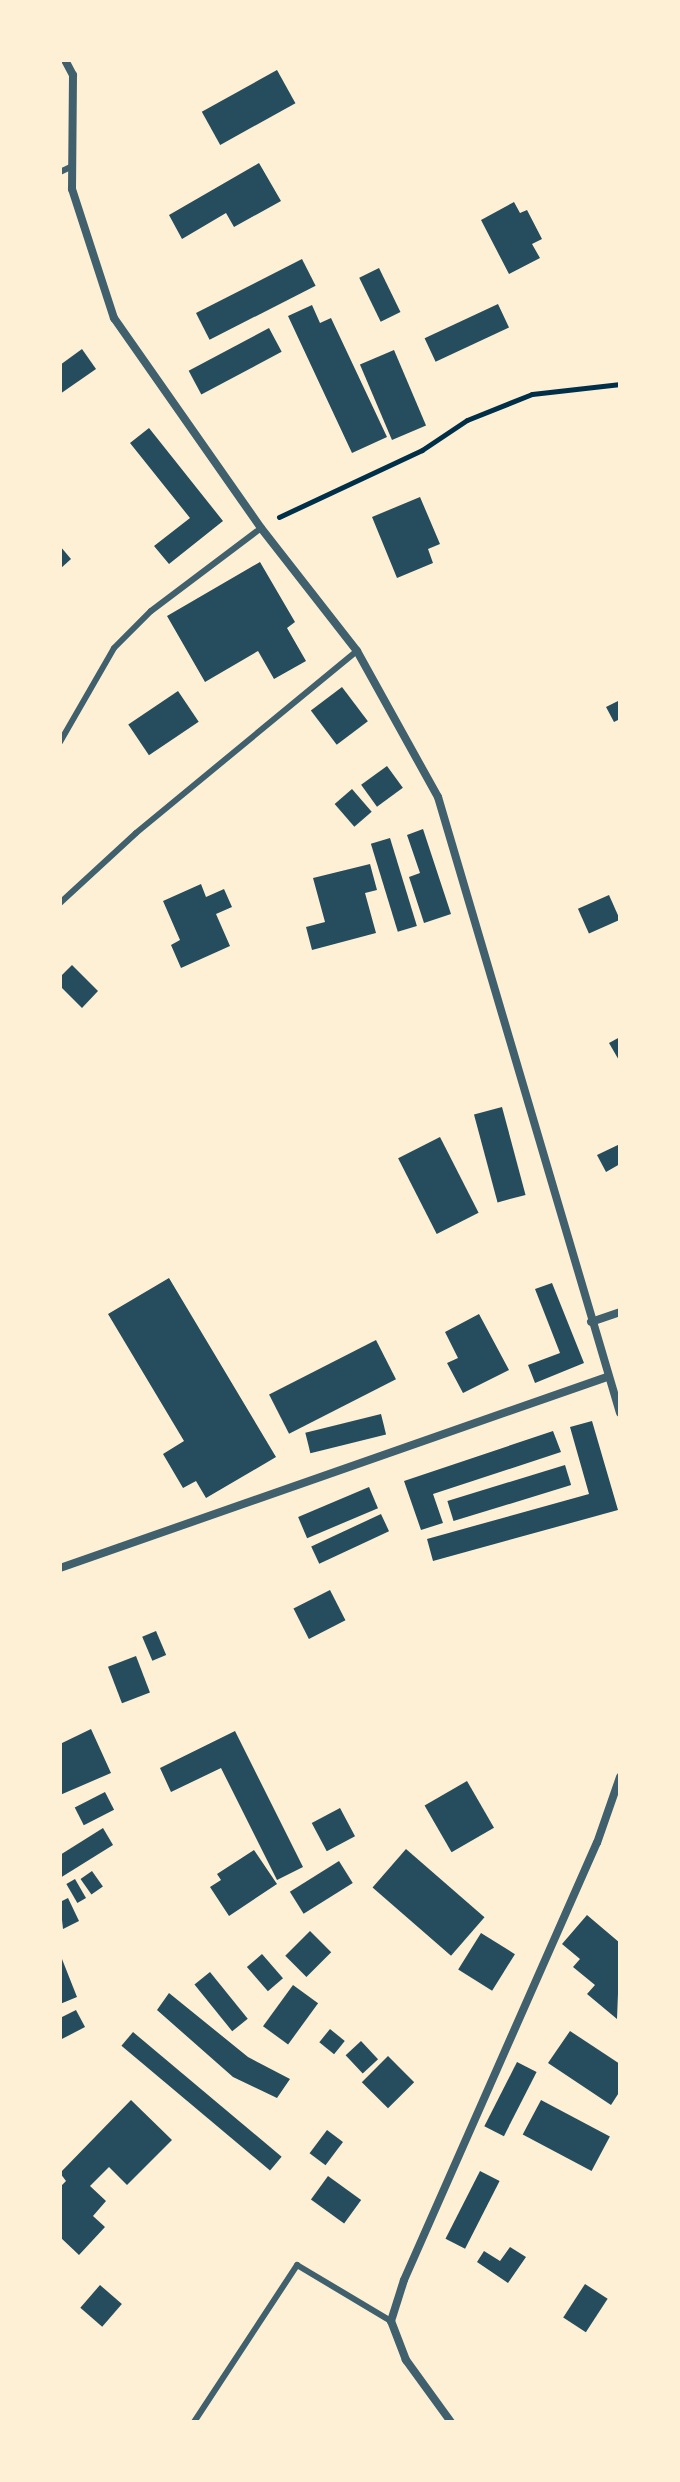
<!DOCTYPE html>
<html>
<head>
<meta charset="utf-8">
<style>
  body { margin:0 }
  #map { position:relative; width:680px; height:2482px; overflow:hidden; background:#fdf0d5; font-family:"Open Sans",sans-serif }
  div>[style] { position:absolute }
  .building>* { inset:0; background:#264d5e; transform-origin:0 0 }
  .path>* { height:5px; margin:-2.5px; padding:0 2.5px; transform-origin:2.5px; border-radius:2.5px; background:#003049 }
  .service>* { height:6px; margin:-3px; padding:0 3px; transform-origin:3px; border-radius:3px; background:#3f606c }
  .minor>* { height:8px; margin:-4px; padding:0 4px; transform-origin:4px; border-radius:4px; background:#3f606c }
  span { translate:-50% -50%; white-space:nowrap; text-align:center; line-height:1.15; -webkit-text-stroke:8px #fdf0d5; paint-order:stroke }
  .frame { position:absolute; inset:0; border:62px solid #fdf0d5; pointer-events:none }
</style>
</head>
<body>
<div id="map">
  <div class="building">
    <i style="left:277px;top:70px;width:38px;height:86px;rotate:61deg"></i>
    <i style="clip-path:polygon(259px 163px,281px 201px,234px 227px,226px 213px,182px 239px,169px 215px)"></i>
    <i style="clip-path:polygon(514px 202px,520px 213px,527px 210px,542px 239px,532px 244px,540px 258px,509px 274px,481px 220px)"></i>
    <i style="left:302px;top:259px;width:30px;height:119px;rotate:63deg"></i>
    <i style="left:379px;top:268px;width:49px;height:22px;rotate:64deg"></i>
    <i style="left:498px;top:304px;width:26px;height:81px;rotate:65deg"></i>
    <i style="clip-path:polygon(312px 305px,320px 323px,331px 318px,387px 437px,352px 453px,288px 316px)"></i>
    <i style="left:269px;top:328px;width:27px;height:91px;rotate:62deg"></i>
    <i style="clip-path:polygon(82px 349px,96px 369px,60px 394px,60px 365px)"></i>
    <i style="left:394px;top:350px;width:82px;height:37px;rotate:67deg"></i>
    <i style="clip-path:polygon(149px 428px,223px 521px,169px 564px,154px 546px,190px 518px,130px 443px)"></i>
    <i style="clip-path:polygon(420px 497px,440px 544px,428px 549px,433px 563px,397px 578px,372px 517px)"></i>
    <i style="clip-path:polygon(60px 546px,71px 559px,60px 569px)"></i>
    <i style="clip-path:polygon(260px 562px,295px 622px,287px 628px,306px 661px,274px 679px,258px 651px,205px 682px,167px 616px)"></i>
    <i style="left:342px;top:687px;width:43px;height:39px;rotate:53deg"></i>
    <i style="left:178px;top:691px;width:37px;height:60px;rotate:56deg"></i>
    <i style="clip-path:polygon(620px 700px,620px 719px,614px 722px,606px 707px)"></i>
    <i style="left:387px;top:766px;width:27px;height:32px;rotate:54deg"></i>
    <i style="left:352px;top:789px;width:30px;height:23px;rotate:49deg"></i>
    <i style="clip-path:polygon(423px 829px,451px 914px,424px 923px,409px 877px,420px 873px,407px 835px)"></i>
    <i style="left:390px;top:838px;width:92px;height:20px;rotate:73deg"></i>
    <i style="clip-path:polygon(370px 864px,377px 890px,365px 893px,376px 933px,312px 950px,306px 927px,325px 922px,313px 878px)"></i>
    <i style="clip-path:polygon(201px 884px,206px 897px,224px 889px,232px 907px,216px 914px,230px 946px,181px 968px,171px 945px,180px 940px,163px 901px)"></i>
    <i style="left:609px;top:895px;width:27px;height:34px;rotate:66deg"></i>
    <i style="clip-path:polygon(72px 965px,98px 991px,82px 1008px,60px 986px,60px 977px)"></i>
    <i style="clip-path:polygon(620px 1037px,620px 1062px,609px 1043px)"></i>
    <i style="left:502px;top:1107px;width:91px;height:29px;rotate:75deg"></i>
    <i style="left:440px;top:1137px;width:85px;height:47px;rotate:63deg"></i>
    <i style="clip-path:polygon(620px 1144px,620px 1164px,606px 1172px,597px 1155px)"></i>
    <i style="clip-path:polygon(169px 1278px,276px 1457px,206px 1498px,196px 1481px,183px 1488px,163px 1454px,184px 1441px,108px 1314px)"></i>
    <i style="clip-path:polygon(552px 1283px,584px 1363px,535px 1383px,528px 1365px,560px 1353px,535px 1289px)"></i>
    <i style="clip-path:polygon(479px 1314px,509px 1370px,463px 1393px,447px 1363px,458px 1358px,445px 1332px)"></i>
    <i style="left:376px;top:1340px;width:44px;height:120px;rotate:63deg"></i>
    <i style="left:381px;top:1414px;width:21px;height:78px;rotate:76deg"></i>
    <i style="clip-path:polygon(592px 1421px,618px 1510px,433px 1561px,427px 1539px,589px 1494px,570px 1427px)"></i>
    <i style="clip-path:polygon(553px 1431px,561px 1452px,433px 1494px,443px 1523px,421px 1530px,404px 1481px)"></i>
    <i style="left:565px;top:1465px;width:21px;height:123px;rotate:73deg"></i>
    <i style="left:369px;top:1487px;width:23px;height:77px;rotate:67deg"></i>
    <i style="left:381px;top:1514px;width:19px;height:77px;rotate:65deg"></i>
    <i style="left:330px;top:1590px;width:34px;height:41px;rotate:63deg"></i>
    <i style="left:156px;top:1631px;width:26px;height:15px;rotate:67deg"></i>
    <i style="left:136px;top:1656px;width:39px;height:30px;rotate:69deg"></i>
    <i style="clip-path:polygon(91px 1729px,111px 1773px,60px 1795px,60px 1744px)"></i>
    <i style="clip-path:polygon(235px 1731px,303px 1867px,277px 1880px,221px 1768px,171px 1792px,160px 1768px)"></i>
    <i style="left:467px;top:1781px;width:54px;height:49px;rotate:60deg"></i>
    <i style="left:105px;top:1792px;width:20px;height:34px;rotate:63deg"></i>
    <i style="left:340px;top:1808px;width:32px;height:32px;rotate:62deg"></i>
    <i style="clip-path:polygon(103px 1828px,113px 1845px,60px 1878px,60px 1855px)"></i>
    <i style="left:406px;top:1849px;width:104px;height:51px;rotate:41deg"></i>
    <i style="clip-path:polygon(254px 1850px,277px 1884px,229px 1916px,210px 1887px,221px 1880px,217px 1874px)"></i>
    <i style="left:339px;top:1861px;width:26px;height:58px;rotate:58deg"></i>
    <i style="left:92px;top:1871px;width:19px;height:14px;rotate:55deg"></i>
    <i style="left:75px;top:1879px;width:22px;height:10px;rotate:60deg"></i>
    <i style="clip-path:polygon(68px 1898px,79px 1921px,63px 1929px,60px 1902px)"></i>
    <i style="clip-path:polygon(587px 1915px,620px 1943px,617px 2019px,587px 1994px,595px 1985px,573px 1967px,580px 1959px,562px 1944px)"></i>
    <i style="left:310px;top:1931px;width:30px;height:35px;rotate:45deg"></i>
    <i style="left:481px;top:1933px;width:40px;height:43px;rotate:32deg"></i>
    <i style="clip-path:polygon(60px 1954px,77px 1997px,60px 2004px)"></i>
    <i style="left:262px;top:1954px;width:32px;height:20px;rotate:49deg"></i>
    <i style="left:210px;top:1972px;width:60px;height:20px;rotate:51deg"></i>
    <i style="left:293px;top:1985px;width:31px;height:51px;rotate:36deg"></i>
    <i style="clip-path:polygon(169px 1993px,248px 2057px,290px 2079px,277px 2098px,233px 2077px,157px 2010px)"></i>
    <i style="clip-path:polygon(76px 2010px,85px 2027px,60px 2040px,60px 2018px)"></i>
    <i style="left:330px;top:2029px;width:19px;height:17px;rotate:39deg"></i>
    <i style="clip-path:polygon(570px 2031px,620px 2064px,620px 2091px,611px 2105px,548px 2063px)"></i>
    <i style="left:133px;top:2032px;width:194px;height:18px;rotate:40deg"></i>
    <i style="left:361px;top:2041px;width:25px;height:21px;rotate:47deg"></i>
    <i style="left:388px;top:2056px;width:37px;height:37px;rotate:45deg"></i>
    <i style="left:517px;top:2062px;width:22px;height:72px;rotate:27deg"></i>
    <i style="clip-path:polygon(131px 2100px,172px 2140px,127px 2185px,109px 2167px,90px 2186px,106px 2201px,93px 2216px,105px 2227px,79px 2255px,60px 2237px,60px 2187px,66px 2181px,60px 2173px)"></i>
    <i style="left:541px;top:2100px;width:78px;height:39px;rotate:28deg"></i>
    <i style="left:327px;top:2130px;width:20px;height:29px;rotate:37deg"></i>
    <i style="left:480px;top:2171px;width:22px;height:76px;rotate:27deg"></i>
    <i style="left:328px;top:2176px;width:41px;height:29px;rotate:36deg"></i>
    <i style="clip-path:polygon(510px 2247px,526px 2257px,508px 2283px,477px 2262px,484px 2251px,500px 2261px)"></i>
    <i style="left:585px;top:2284px;width:27px;height:40px;rotate:33deg"></i>
    <i style="left:100px;top:2285px;width:29px;height:30px;rotate:41deg"></i>
  </div>
  <div class="path">
    <i style="left:279px;top:517px;width:158px;rotate:-25.1deg"></i>
    <i style="left:422px;top:450px;width:54px;rotate:-33.7deg"></i>
    <i style="left:467px;top:420px;width:70px;rotate:-21.8deg"></i>
    <i style="left:532px;top:394px;width:89px;rotate:-6.5deg"></i>
  </div>
  <div class="service">
    <i style="left:60px;top:172px;width:14px;rotate:-25deg"></i>
    <i style="left:60px;top:742px;width:108px;rotate:-60.1deg"></i>
    <i style="left:114px;top:648px;width:52px;rotate:-45deg"></i>
    <i style="left:151px;top:611px;width:138px;rotate:-37deg"></i>
    <i style="left:60px;top:903px;width:103px;rotate:-42.6deg"></i>
    <i style="left:136px;top:833px;width:286px;rotate:-39.5deg"></i>
    <i style="left:194px;top:2422px;width:188px;rotate:-56.7deg"></i>
    <i style="left:297px;top:2265px;width:109px;rotate:30.8deg"></i>
  </div>
  <div class="minor">
    <i style="left:65px;top:60px;width:17px;rotate:62deg"></i>
    <i style="left:73px;top:75px;width:114px;rotate:90.5deg"></i>
    <i style="left:72px;top:189px;width:136px;rotate:72deg"></i>
    <i style="left:114px;top:318px;width:256px;rotate:55deg"></i>
    <i style="left:261px;top:528px;width:156px;rotate:52deg"></i>
    <i style="left:357px;top:651px;width:167px;rotate:61deg"></i>
    <i style="left:438px;top:797px;width:642px;rotate:73.54deg"></i>
    <i style="left:591px;top:1322px;width:31px;rotate:-19deg"></i>
    <i style="left:60px;top:1568px;width:579px;rotate:-19.25deg"></i>
    <i style="left:451px;top:2422px;width:77px;rotate:-126deg"></i>
    <i style="left:406px;top:2360px;width:42px;rotate:-111deg"></i>
    <i style="left:391px;top:2321px;width:43px;rotate:-72.4deg"></i>
    <i style="left:404px;top:2280px;width:478px;rotate:-66.2deg"></i>
    <i style="left:597px;top:1843px;width:70px;rotate:-70.8deg"></i>
  </div>
  <div class="frame"></div>
</div>
</body>
</html>
